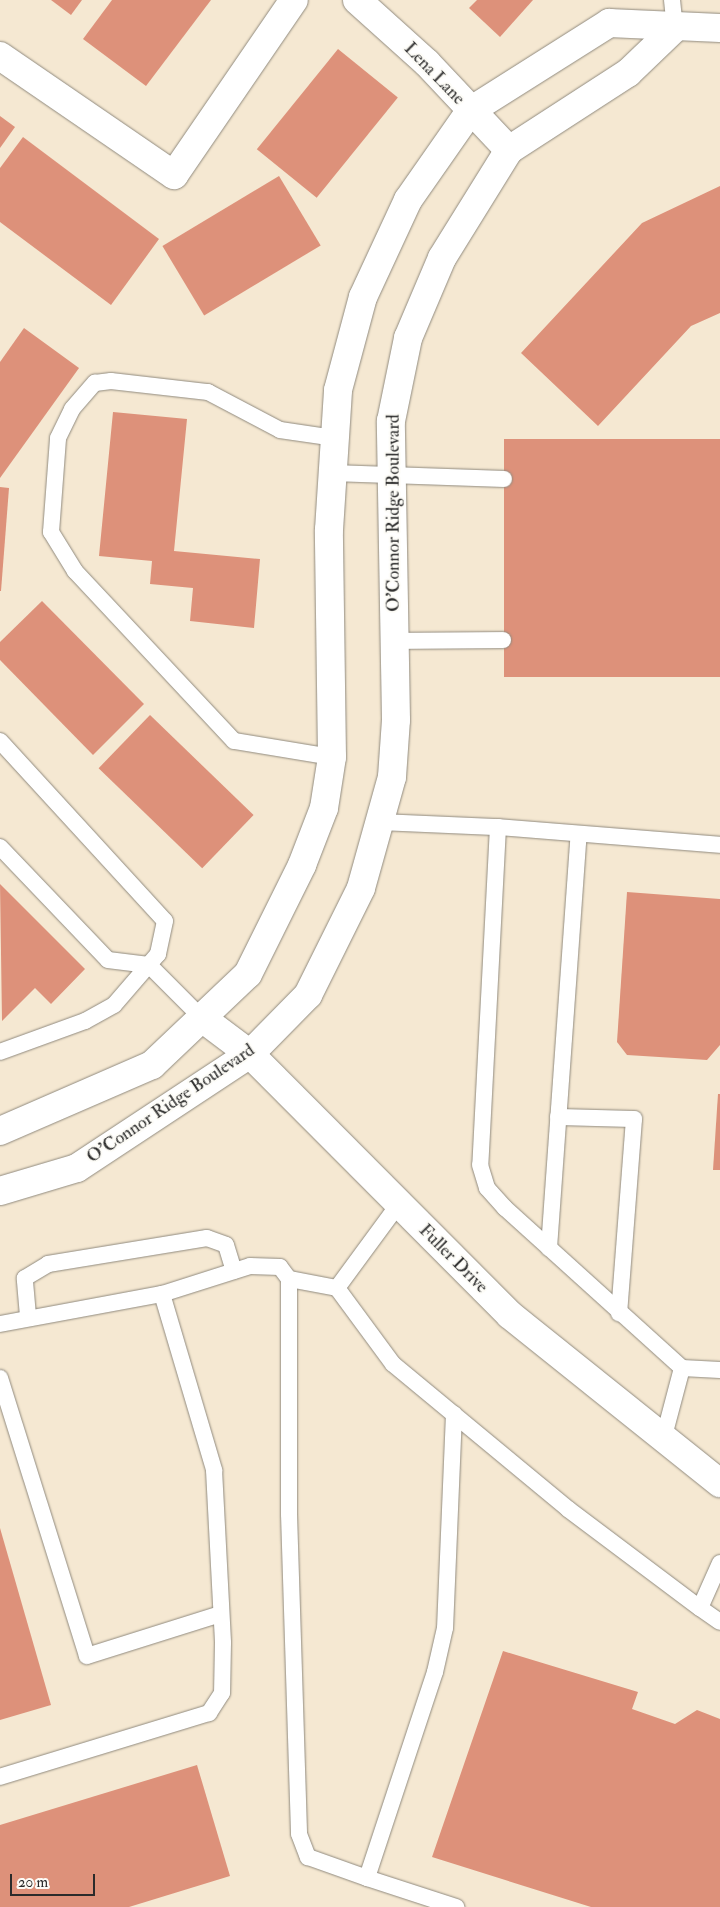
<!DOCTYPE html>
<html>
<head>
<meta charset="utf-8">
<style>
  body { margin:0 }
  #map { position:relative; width:720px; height:1907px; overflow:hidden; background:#f5e8d2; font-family:"IM FELL Double Pica",serif }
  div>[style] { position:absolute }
  .building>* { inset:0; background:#dd917a; transform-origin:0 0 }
  .roads { filter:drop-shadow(0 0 1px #908a7e) drop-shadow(0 0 1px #908a7e) }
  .lane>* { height:16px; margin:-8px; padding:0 8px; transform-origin:8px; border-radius:8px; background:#fff }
  .street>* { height:28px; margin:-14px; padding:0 14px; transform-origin:14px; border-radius:14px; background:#fff }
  span { translate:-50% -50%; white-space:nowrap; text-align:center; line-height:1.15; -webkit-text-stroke:4px #fdfcf7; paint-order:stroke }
  .street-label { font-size:18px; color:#2b2b2b }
  .scale { position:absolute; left:10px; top:1874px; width:85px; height:22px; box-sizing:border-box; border:2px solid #2b2b2b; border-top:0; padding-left:6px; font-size:15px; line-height:18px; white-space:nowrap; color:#2b2b2b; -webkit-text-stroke:4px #fdfcf7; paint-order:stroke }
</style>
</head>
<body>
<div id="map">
  <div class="building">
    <i style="clip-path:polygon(51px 0,82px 0,71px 15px)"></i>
    <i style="clip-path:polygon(112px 0,211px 0,146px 86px,83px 39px)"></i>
    <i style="clip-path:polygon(477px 0,533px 0,500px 37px,469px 8px)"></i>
    <i style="left:338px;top:49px;width:77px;height:129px;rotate:39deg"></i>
    <i style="clip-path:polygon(0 116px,15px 127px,0 148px)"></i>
    <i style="clip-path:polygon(23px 137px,159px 239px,111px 305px,0 222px,0 168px)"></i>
    <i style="left:279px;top:176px;width:81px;height:136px;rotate:59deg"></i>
    <i style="clip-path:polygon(720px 186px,720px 313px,691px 326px,598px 426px,521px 353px,642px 223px)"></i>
    <i style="clip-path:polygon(24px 328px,79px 368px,0 478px,0 362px)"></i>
    <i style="clip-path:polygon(113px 412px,187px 419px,174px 551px,260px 559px,254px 628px,190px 621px,193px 588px,150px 584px,152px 561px,99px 556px)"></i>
    <i style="left:504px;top:439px;width:216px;height:238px"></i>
    <i style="clip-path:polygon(0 487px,9px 488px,1px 591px,0 591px)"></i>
    <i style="clip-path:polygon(42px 601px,144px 704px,93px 755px,0 660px,0 642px)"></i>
    <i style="left:150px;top:715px;width:144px;height:74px;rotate:44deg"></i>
    <i style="clip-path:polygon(0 884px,85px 969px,51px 1004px,35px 988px,2px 1021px)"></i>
    <i style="clip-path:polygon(627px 892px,720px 899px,720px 1045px,707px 1060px,627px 1055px,617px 1042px)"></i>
    <i style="clip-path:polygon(718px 1094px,720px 1094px,720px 1170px,713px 1170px)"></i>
    <i style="clip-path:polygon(0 1528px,51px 1705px,0 1720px)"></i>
    <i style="clip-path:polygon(503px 1651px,638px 1692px,632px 1709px,675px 1724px,697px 1710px,720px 1719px,720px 1907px,591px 1907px,432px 1857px)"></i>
    <i style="clip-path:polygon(197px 1765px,230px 1876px,129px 1907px,0 1907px,0 1825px)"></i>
  </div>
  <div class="roads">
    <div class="lane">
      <i style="left:672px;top:0;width:28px;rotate:84deg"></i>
      <i style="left:333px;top:473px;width:171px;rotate:2deg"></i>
      <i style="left:394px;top:641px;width:109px;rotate:-0.5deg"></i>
      <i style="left:0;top:741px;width:244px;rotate:47.5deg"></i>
      <i style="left:165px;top:921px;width:34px;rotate:102deg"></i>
      <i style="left:158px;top:954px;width:67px;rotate:130.8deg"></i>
      <i style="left:114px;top:1005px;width:33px;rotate:151deg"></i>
      <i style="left:85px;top:1021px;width:90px;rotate:160deg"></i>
      <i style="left:332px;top:757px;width:99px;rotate:-170.7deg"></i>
      <i style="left:234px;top:741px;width:233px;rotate:-133.1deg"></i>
      <i style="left:75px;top:571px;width:46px;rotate:-121.6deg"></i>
      <i style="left:51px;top:532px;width:94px;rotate:-85.7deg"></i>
      <i style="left:58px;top:438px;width:32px;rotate:-64deg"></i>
      <i style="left:72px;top:409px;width:35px;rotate:-49deg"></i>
      <i style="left:95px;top:383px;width:16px;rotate:-7deg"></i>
      <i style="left:111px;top:381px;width:98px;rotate:6.5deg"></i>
      <i style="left:208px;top:392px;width:81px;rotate:27.8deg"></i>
      <i style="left:280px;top:430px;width:56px;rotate:8.3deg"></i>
      <i style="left:382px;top:822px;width:116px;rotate:2.5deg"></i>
      <i style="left:498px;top:827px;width:338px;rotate:93deg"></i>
      <i style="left:480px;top:1165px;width:24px;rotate:73deg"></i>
      <i style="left:487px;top:1188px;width:27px;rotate:48deg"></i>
      <i style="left:505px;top:1208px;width:239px;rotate:42.1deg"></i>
      <i style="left:682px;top:1368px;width:74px;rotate:104.8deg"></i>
      <i style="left:498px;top:827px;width:223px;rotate:4.6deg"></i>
      <i style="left:0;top:847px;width:156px;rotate:46.3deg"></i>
      <i style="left:108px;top:960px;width:41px;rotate:7deg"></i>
      <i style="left:149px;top:965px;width:75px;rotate:45deg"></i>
      <i style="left:558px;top:1117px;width:76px;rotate:1.5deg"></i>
      <i style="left:634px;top:1119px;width:195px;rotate:94.4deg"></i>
      <i style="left:398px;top:1205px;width:103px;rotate:126.3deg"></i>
      <i style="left:337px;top:1288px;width:94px;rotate:53.6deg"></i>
      <i style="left:393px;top:1364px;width:227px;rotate:39.6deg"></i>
      <i style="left:568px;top:1509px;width:165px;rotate:36.9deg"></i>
      <i style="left:549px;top:1248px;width:415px;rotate:-85.9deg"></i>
      <i style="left:337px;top:1288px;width:49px;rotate:-169.4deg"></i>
      <i style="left:289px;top:1279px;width:235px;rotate:90deg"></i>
      <i style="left:289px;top:1514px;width:320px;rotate:88.2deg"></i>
      <i style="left:299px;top:1834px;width:25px;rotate:69deg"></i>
      <i style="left:308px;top:1857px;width:63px;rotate:19.6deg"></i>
      <i style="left:162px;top:1294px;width:92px;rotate:-17.7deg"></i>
      <i style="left:250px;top:1266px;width:30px;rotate:2deg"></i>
      <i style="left:280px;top:1267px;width:15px;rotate:53deg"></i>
      <i style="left:28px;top:1316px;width:38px;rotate:-95deg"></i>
      <i style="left:25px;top:1278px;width:27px;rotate:-31deg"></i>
      <i style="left:48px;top:1264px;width:161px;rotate:-9.3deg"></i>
      <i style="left:207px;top:1238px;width:20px;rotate:20deg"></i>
      <i style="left:226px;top:1245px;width:27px;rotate:73deg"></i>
      <i style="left:0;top:1324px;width:165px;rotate:-10.5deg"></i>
      <i style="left:162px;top:1294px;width:184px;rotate:73.5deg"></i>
      <i style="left:214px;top:1470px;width:173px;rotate:87deg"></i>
      <i style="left:223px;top:1643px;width:50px;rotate:91.1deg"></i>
      <i style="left:222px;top:1693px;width:24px;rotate:123deg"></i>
      <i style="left:209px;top:1713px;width:219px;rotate:163deg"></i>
      <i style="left:682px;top:1368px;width:38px;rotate:3deg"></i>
      <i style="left:0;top:1378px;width:291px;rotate:72.6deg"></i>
      <i style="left:87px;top:1656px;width:139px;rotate:-17.5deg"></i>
      <i style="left:454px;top:1414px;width:214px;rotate:92.4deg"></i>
      <i style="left:445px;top:1628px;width:45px;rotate:102.8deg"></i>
      <i style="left:435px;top:1672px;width:217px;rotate:108.3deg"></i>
      <i style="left:367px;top:1878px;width:94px;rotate:18deg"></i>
      <i style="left:720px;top:1563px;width:49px;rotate:114deg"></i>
      <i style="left:700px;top:1608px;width:24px;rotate:35deg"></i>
    </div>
    <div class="street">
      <i style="left:357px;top:0;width:94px;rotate:42deg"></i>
      <i style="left:427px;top:63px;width:120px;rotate:46.7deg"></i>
      <i style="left:0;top:56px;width:211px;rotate:34.4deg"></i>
      <i style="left:174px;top:175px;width:212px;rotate:-55.6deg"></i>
      <i style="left:202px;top:1018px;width:60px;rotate:36.9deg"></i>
      <i style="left:250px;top:1054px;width:368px;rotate:45.1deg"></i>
      <i style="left:510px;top:1315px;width:269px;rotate:38.7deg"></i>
      <i style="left:0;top:1131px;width:166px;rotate:-23.5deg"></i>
      <i style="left:152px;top:1065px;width:132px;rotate:-43.5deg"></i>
      <i style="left:248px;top:974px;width:122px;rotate:-63.6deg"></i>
      <i style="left:302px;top:865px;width:61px;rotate:-68.9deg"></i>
      <i style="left:324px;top:808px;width:52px;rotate:-81.1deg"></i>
      <i style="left:332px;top:757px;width:227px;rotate:-90.8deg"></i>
      <i style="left:329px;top:530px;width:140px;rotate:-86.3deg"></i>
      <i style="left:338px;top:390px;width:96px;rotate:-75deg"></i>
      <i style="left:363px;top:297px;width:107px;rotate:-65.1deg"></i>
      <i style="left:408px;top:200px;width:108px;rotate:-55.1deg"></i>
      <i style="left:470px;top:111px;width:165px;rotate:-32.3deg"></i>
      <i style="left:609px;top:23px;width:111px;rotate:2.6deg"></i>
      <i style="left:0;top:1191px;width:80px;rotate:-16.6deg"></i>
      <i style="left:77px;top:1168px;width:207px;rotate:-33.4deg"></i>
      <i style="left:250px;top:1054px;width:83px;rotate:-45.5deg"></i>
      <i style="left:308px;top:995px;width:119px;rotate:-63.6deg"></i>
      <i style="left:361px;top:888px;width:115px;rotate:-74.4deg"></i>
      <i style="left:392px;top:777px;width:57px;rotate:-86deg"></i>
      <i style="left:396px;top:720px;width:299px;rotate:-91deg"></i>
      <i style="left:391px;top:421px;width:85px;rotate:-78.4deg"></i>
      <i style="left:408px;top:338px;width:87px;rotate:-67deg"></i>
      <i style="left:442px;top:258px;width:127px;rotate:-58.2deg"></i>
      <i style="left:509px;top:150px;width:142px;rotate:-32.9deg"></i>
      <i style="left:628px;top:73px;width:65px;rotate:-43.8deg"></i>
    </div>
  </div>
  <div class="street-label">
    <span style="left:434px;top:74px;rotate:46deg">Lena Lane</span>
    <span style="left:394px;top:513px;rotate:-90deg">O'Connor Ridge Boulevard</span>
    <span style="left:171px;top:1104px;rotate:-34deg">O'Connor Ridge Boulevard</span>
    <span style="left:453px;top:1259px;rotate:45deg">Fuller Drive</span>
  </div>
  <div class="scale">20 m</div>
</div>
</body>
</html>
